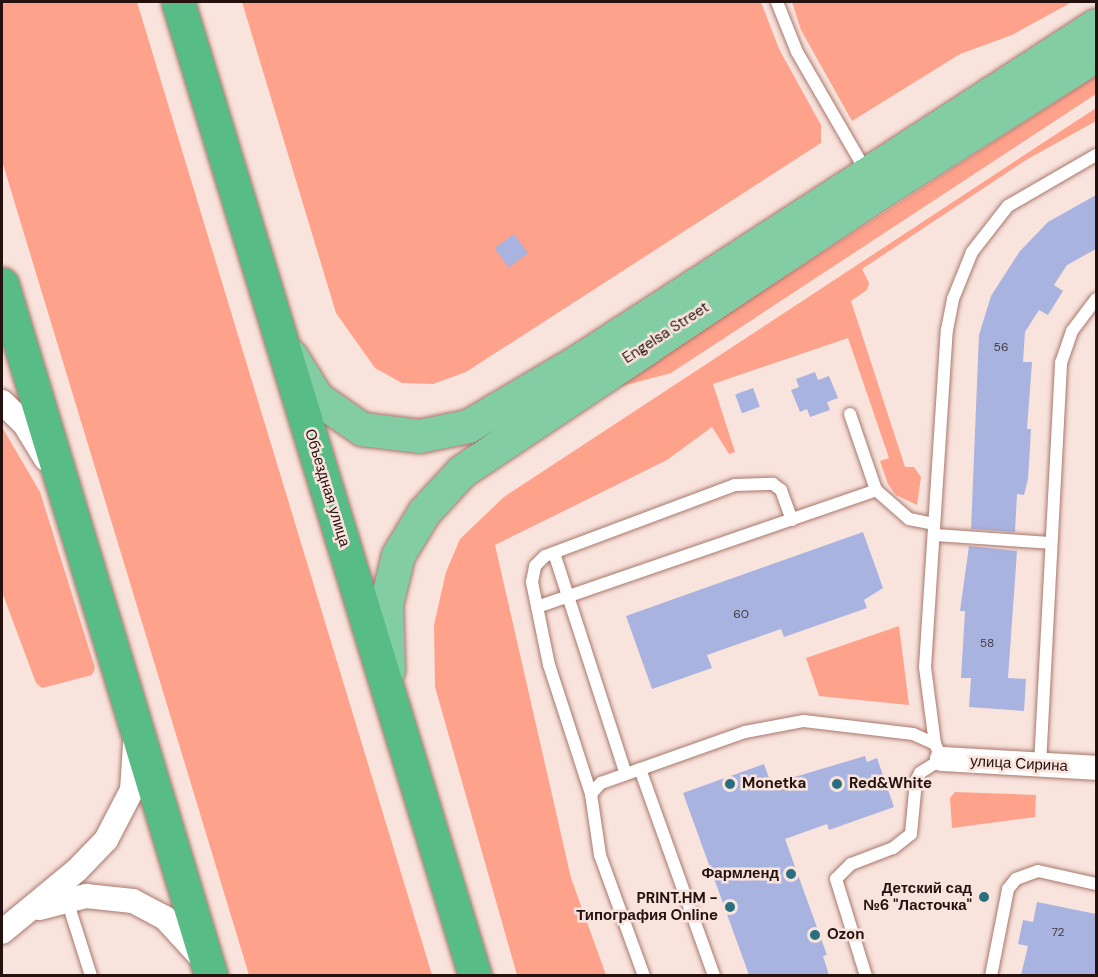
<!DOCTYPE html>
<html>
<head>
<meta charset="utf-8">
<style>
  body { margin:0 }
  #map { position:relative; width:1098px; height:977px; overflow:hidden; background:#f9e3dd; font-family:"DM Sans",sans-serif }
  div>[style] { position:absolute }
  .green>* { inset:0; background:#fea28c }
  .building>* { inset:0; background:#a9b3e0; transform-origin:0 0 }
  .roads { filter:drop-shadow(0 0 2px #a9786c) drop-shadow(0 0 2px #a9786c) }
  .service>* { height:12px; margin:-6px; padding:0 6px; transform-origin:6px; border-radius:6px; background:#fff }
  .minor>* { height:24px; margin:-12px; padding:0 12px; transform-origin:12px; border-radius:12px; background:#fff }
  .primary>* { height:33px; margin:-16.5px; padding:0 16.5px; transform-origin:16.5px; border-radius:16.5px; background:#82cda4 }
  .trunk>* { height:33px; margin:-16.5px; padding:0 16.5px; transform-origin:16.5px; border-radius:16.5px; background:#58bc86 }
  .dots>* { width:16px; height:16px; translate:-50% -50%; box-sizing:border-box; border:3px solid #f9e3dd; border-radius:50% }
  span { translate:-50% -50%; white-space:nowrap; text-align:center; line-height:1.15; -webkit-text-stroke:5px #f9e3dd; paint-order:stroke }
  .number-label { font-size:12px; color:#463a42 }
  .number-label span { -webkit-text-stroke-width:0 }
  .street-label { font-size:15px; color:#25120e }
  .poi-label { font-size:15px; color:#25120e; font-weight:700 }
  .left { translate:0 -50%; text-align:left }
  .right { translate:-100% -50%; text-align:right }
  .frame { position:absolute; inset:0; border:3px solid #25120e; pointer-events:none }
</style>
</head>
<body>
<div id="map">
  <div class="green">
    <i style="clip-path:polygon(2px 2px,137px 2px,432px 975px,249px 975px,2px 161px)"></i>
    <i style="clip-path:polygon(242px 2px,761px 2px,779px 49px,821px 125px,821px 143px,466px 372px,433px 384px,402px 383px,375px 368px,336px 313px)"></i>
    <i style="clip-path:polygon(792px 2px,1072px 2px,1012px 35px,960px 54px,852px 121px,801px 30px)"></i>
    <i style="clip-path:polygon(1096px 76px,1096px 94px,671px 373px,611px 389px)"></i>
    <i style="clip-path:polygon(1096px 108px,1096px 121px,1026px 160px,862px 269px,869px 283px,867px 290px,851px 301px,905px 467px,914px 467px,921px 477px,917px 505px,896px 495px,888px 484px,880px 461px,889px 458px,848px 338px,713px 384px,735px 452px,729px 454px,712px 427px,667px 460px,495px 545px,571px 878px,606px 975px,517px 975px,435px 687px,434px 625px,446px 572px,460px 539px,504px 497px)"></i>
    <i style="clip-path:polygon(2px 427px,40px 492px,95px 668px,92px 675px,42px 688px,36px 683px,2px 592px)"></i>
    <i style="clip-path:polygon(899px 626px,909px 705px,819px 696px,806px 658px)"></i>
    <i style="clip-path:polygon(955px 792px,1036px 795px,1035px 817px,952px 828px,950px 798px)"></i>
  </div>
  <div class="building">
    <i style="clip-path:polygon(1096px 195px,1096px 249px,1067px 265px,1054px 285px,1063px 291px,1048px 315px,1039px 310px,1025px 332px,1023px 362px,1032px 362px,1027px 429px,1031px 429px,1030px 447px,1028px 479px,1024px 495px,1017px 494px,1015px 532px,971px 529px,979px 335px,991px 296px,1020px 251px,1048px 222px)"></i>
    <i style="left:514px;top:234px;width:24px;height:24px;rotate:54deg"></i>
    <i style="clip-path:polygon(815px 372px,818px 380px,829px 376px,838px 398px,827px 402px,830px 410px,810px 417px,807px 409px,800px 412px,791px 390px,799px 387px,796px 379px)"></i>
    <i style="left:753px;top:388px;width:20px;height:19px;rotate:70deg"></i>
    <i style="clip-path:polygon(863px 532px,883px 588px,864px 600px,867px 608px,784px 637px,781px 629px,707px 655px,712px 668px,652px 689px,626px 616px)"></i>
    <i style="clip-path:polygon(969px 546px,1017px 551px,1008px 678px,1026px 679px,1024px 711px,969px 707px,971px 678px,961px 678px,965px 611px,960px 611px)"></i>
    <i style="clip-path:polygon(865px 756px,867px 762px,877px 758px,894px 807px,829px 830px,827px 824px,785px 839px,827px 955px,823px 956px,829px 975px,749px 975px,683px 793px,764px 764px,771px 784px)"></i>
    <i style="clip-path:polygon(1037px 902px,1096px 914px,1096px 975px,1021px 975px,1028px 946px,1018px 944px,1023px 920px,1033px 922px)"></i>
  </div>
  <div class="roads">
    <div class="service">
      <i style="left:777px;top:2px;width:54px;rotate:68.2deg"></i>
      <i style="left:797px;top:52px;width:138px;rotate:59.9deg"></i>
      <i style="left:850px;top:414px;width:80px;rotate:71.1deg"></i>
      <i style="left:934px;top:535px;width:117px;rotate:3.9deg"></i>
      <i style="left:554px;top:553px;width:232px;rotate:72deg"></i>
      <i style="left:537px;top:607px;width:359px;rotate:-19deg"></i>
      <i style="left:876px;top:490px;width:44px;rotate:41.3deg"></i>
      <i style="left:909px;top:519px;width:25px;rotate:11deg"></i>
      <i style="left:935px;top:744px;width:78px;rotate:-97.4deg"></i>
      <i style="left:925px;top:667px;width:338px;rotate:-86.3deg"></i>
      <i style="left:947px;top:330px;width:32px;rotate:-79deg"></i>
      <i style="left:953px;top:299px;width:51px;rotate:-68deg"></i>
      <i style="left:972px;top:252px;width:58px;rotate:-52deg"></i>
      <i style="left:1008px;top:206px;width:102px;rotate:-30.1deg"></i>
      <i style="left:1040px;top:765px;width:403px;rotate:-87deg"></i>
      <i style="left:1061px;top:363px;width:34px;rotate:-71deg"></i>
      <i style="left:1072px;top:331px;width:40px;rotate:-53deg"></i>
      <i style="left:640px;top:769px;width:220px;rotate:70.3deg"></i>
      <i style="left:591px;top:794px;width:136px;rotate:-108deg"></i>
      <i style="left:549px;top:665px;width:85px;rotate:-101.6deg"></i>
      <i style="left:532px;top:582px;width:16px;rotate:-79deg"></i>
      <i style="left:535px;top:566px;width:14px;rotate:-45deg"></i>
      <i style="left:545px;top:556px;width:203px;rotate:-20.5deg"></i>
      <i style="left:735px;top:485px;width:38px;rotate:-2deg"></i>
      <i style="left:773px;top:484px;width:10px;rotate:37deg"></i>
      <i style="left:781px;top:490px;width:32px;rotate:70deg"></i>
      <i style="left:66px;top:897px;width:83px;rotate:72.4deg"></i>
      <i style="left:644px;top:976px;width:129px;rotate:-110deg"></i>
      <i style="left:600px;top:855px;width:62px;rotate:-98.4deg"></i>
      <i style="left:591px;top:794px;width:15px;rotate:-48deg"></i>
      <i style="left:601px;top:783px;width:153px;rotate:-19.5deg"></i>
      <i style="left:745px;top:732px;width:60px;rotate:-10.6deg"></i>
      <i style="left:804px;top:721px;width:110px;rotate:6.8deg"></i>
      <i style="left:913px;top:734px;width:24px;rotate:24deg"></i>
      <i style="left:935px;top:744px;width:17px;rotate:65deg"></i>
      <i style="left:942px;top:759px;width:26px;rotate:148deg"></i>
      <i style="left:920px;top:773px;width:9px;rotate:117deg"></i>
      <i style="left:916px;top:781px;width:53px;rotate:95.4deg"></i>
      <i style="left:911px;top:834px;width:23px;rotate:142deg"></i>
      <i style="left:893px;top:848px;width:45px;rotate:159.1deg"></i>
      <i style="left:851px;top:864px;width:21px;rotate:135deg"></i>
      <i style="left:836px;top:879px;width:102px;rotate:72.8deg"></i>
      <i style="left:991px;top:976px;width:89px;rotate:-78.9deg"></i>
      <i style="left:1008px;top:889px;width:13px;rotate:-51deg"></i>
      <i style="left:1016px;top:879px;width:23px;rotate:-20deg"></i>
      <i style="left:1038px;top:871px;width:59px;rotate:12.6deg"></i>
    </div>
    <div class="minor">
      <i style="left:2px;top:402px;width:30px;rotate:44deg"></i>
      <i style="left:24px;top:423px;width:42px;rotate:58.6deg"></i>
      <i style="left:942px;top:759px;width:154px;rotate:3.3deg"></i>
      <i style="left:39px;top:908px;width:49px;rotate:-14.3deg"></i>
      <i style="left:86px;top:896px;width:47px;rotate:6.1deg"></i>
      <i style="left:133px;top:901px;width:36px;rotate:28deg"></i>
      <i style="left:165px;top:918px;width:52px;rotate:47.4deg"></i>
      <i style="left:2px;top:932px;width:97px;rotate:-39.6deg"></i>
      <i style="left:77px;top:870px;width:42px;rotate:-46deg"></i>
      <i style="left:106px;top:840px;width:56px;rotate:-62.5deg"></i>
      <i style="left:132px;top:790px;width:45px;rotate:-86.2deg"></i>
    </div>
    <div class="primary">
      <i style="left:291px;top:356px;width:49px;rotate:58.2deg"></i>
      <i style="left:317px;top:398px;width:55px;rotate:34.6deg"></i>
      <i style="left:362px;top:429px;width:57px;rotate:7deg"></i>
      <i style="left:419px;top:436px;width:50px;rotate:-11.5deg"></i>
      <i style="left:468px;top:426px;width:128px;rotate:-30.6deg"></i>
      <i style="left:578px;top:361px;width:617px;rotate:-32.97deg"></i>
      <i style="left:388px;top:670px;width:66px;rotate:-91.7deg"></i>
      <i style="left:386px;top:604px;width:50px;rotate:-76.2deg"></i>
      <i style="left:398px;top:555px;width:50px;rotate:-58.8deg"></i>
      <i style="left:424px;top:512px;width:56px;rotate:-47.2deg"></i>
      <i style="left:462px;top:471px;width:503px;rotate:-33.72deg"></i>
      <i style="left:880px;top:192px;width:256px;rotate:-32.4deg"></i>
    </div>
    <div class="trunk">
      <i style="left:178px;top:2px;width:1018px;rotate:73.04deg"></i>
      <i style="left:2px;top:284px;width:723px;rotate:73.19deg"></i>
    </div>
  </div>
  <div class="dots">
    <i style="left:730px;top:784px;background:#2a6f7e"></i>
    <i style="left:837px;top:784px;background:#2a6f7e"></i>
    <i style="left:791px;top:874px;background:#2a6f7e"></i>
    <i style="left:984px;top:897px;background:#2a6f7e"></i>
    <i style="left:730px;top:907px;background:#2a6f7e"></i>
    <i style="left:815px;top:935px;background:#2a6f7e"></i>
  </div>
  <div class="number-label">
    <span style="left:1001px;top:348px">56</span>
    <span style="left:741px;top:615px">60</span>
    <span style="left:987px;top:644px">58</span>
    <span style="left:1058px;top:933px">72</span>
  </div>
  <div class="street-label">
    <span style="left:666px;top:333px;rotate:-33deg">Engelsa Street</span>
    <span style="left:327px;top:488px;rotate:73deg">Объездная улица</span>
    <span style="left:1019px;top:764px;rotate:3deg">улица Сирина</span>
  </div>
  <div class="poi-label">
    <span class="left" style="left:742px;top:784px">Monetka</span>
    <span class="left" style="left:849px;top:784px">Red&amp;White</span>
    <span class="right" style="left:779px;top:874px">Фармленд</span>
    <span class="right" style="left:972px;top:897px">Детский сад<br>№6 "Ласточка"</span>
    <span class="right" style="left:718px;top:907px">PRINT.HM -<br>Типография Online</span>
    <span class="left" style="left:827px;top:935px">Ozon</span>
  </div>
  <div class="frame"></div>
</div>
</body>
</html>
